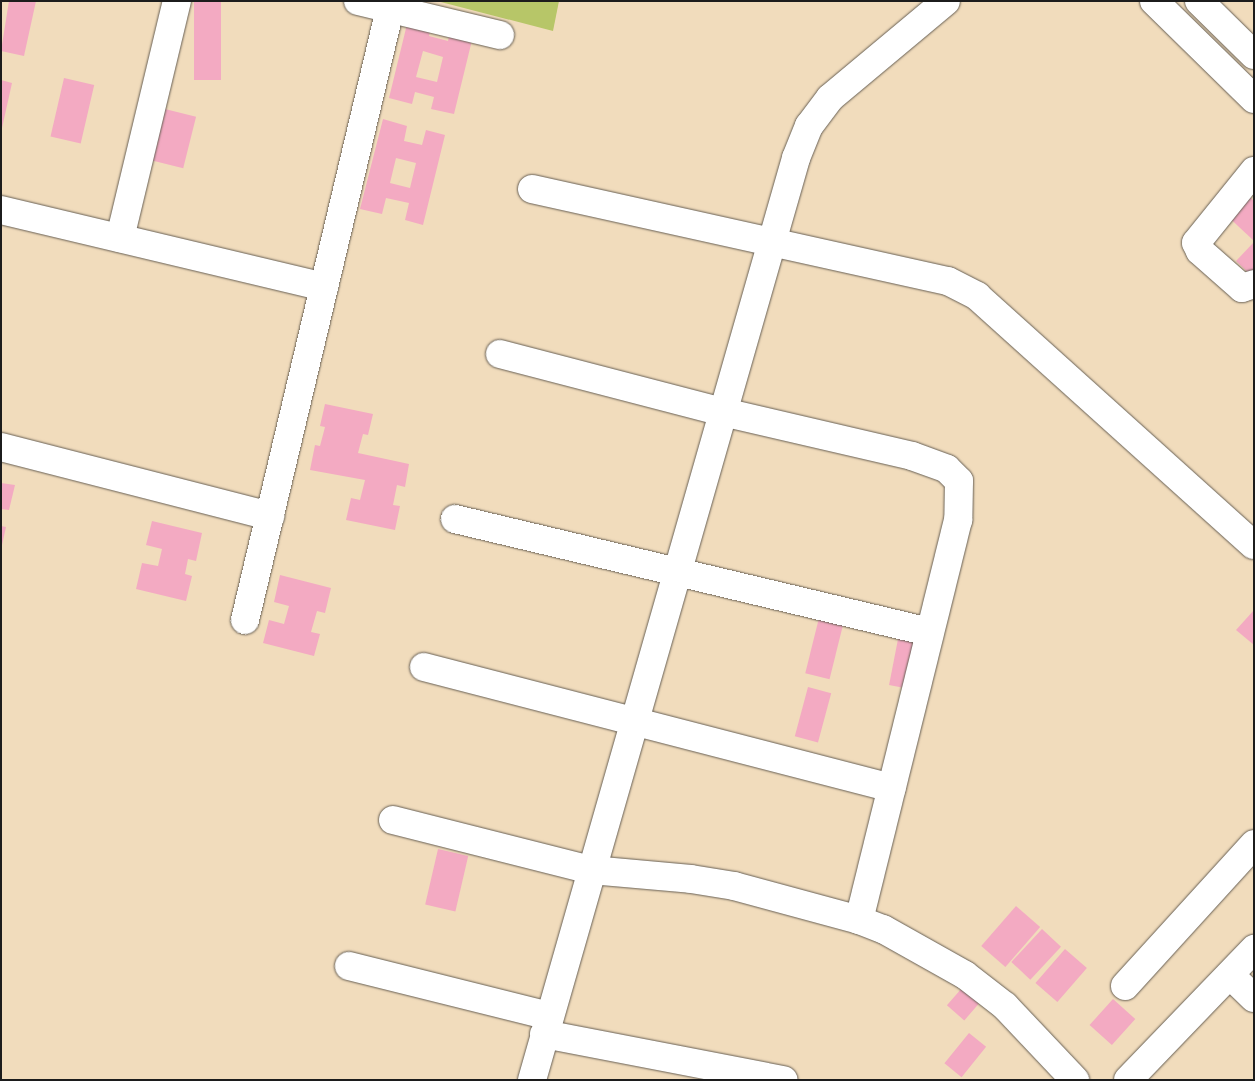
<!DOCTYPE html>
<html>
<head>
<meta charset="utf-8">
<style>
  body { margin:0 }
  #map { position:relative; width:1255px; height:1081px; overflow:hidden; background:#f1dcbc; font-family:"Shantell Sans",sans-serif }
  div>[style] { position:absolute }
  .green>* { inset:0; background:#b7c668 }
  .building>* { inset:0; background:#f3aac2; transform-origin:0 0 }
  .roads { filter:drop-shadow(0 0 1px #675f54) drop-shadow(0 0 1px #675f54) }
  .minor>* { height:28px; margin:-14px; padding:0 14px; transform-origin:14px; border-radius:14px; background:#fff }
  span { translate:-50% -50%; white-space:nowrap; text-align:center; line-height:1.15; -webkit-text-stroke:5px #fbf7ec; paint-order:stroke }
  .frame { position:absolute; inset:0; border:2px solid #1c1c1c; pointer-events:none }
</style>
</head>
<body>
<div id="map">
  <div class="green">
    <i style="clip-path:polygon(437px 1px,559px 1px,553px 31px)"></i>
  </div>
  <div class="building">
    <i style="clip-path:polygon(9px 1px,36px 1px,24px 56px,1px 51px)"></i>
    <i style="left:194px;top:1px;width:27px;height:79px"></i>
    <i style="clip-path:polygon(evenodd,409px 16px,432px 22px,429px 36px,448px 41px,451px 26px,474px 32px,454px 114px,431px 109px,434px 97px,415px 92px,412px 104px,389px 98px,409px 16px,423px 51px,443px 57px,437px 82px,416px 77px,423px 51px)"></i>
    <i style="left:64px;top:78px;width:31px;height:60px;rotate:13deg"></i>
    <i style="clip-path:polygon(1px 80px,12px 83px,2px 128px,1px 128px)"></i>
    <i style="left:165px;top:109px;width:32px;height:53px;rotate:14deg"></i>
    <i style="clip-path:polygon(evenodd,383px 119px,407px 126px,404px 141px,422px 145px,426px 130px,445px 135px,423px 225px,405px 220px,409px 203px,386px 198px,382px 214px,360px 209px,383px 119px,396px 158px,416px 163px,410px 188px,390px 183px,396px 158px)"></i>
    <i style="clip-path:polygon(1242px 190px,1254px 201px,1254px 241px,1222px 211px)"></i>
    <i style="clip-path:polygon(1254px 242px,1254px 278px,1236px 261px)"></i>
    <i style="clip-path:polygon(325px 404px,373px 414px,368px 435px,363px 434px,358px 453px,409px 464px,405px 487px,397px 485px,393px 505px,400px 506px,395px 530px,346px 520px,351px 498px,360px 500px,365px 480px,310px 470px,315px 445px,320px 446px,325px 427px,320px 426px)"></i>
    <i style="clip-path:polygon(1px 483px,15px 485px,9px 510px,1px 509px)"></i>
    <i style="clip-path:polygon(152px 521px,202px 533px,196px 561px,188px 559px,185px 574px,192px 576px,186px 601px,136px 589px,142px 563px,158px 566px,162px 549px,146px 545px)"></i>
    <i style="clip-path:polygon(1px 526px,6px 527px,2px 545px,1px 545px)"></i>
    <i style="clip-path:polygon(280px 575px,331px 588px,325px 613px,317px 611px,311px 632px,320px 634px,314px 656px,263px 643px,269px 620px,284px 624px,289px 606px,274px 602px)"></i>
    <i style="clip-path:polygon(1254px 610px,1254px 645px,1236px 630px)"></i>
    <i style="left:820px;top:614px;width:25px;height:61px;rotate:14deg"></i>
    <i style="left:899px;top:634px;width:25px;height:52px;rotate:11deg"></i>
    <i style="left:808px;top:687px;width:24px;height:51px;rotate:15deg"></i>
    <i style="left:438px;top:849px;width:31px;height:57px;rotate:13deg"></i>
    <i style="left:1016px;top:906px;width:32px;height:53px;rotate:41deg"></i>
    <i style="left:1042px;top:929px;width:26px;height:45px;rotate:43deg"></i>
    <i style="left:1065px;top:949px;width:29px;height:45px;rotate:41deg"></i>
    <i style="left:962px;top:988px;width:23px;height:23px;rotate:41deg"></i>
    <i style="left:1113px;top:999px;width:30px;height:35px;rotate:42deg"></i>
    <i style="left:969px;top:1033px;width:22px;height:39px;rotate:39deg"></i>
  </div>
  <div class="roads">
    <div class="minor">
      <i style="left:358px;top:1px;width:146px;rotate:13.5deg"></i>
      <i style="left:1154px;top:1px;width:140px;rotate:44.4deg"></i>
      <i style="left:1199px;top:1px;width:77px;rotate:44.5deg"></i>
      <i style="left:1254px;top:171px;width:92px;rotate:128.9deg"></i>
      <i style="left:1196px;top:243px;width:9px;rotate:63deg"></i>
      <i style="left:1200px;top:251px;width:56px;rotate:41.4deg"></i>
      <i style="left:1242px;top:288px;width:13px;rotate:-18deg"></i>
      <i style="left:532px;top:189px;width:426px;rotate:12.5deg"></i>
      <i style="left:948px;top:281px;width:33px;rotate:27deg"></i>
      <i style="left:977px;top:296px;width:372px;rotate:42deg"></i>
      <i style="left:1px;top:210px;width:332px;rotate:13.4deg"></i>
      <i style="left:120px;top:238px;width:244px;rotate:-76.5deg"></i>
      <i style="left:500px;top:354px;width:230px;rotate:14.6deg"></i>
      <i style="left:723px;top:412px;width:194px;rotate:13.1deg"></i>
      <i style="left:912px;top:456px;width:37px;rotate:20deg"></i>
      <i style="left:947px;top:469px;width:17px;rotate:45deg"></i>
      <i style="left:959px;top:481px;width:39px;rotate:91deg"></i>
      <i style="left:958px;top:520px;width:412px;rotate:103.9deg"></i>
      <i style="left:1px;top:447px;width:278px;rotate:14.4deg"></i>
      <i style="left:455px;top:519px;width:488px;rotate:13.4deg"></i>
      <i style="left:245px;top:620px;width:628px;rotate:-76.65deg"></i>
      <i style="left:424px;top:667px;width:483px;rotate:14.5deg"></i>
      <i style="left:393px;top:820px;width:204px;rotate:14.2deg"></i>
      <i style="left:591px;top:870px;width:100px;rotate:5.1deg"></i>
      <i style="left:691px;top:879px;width:44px;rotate:9.2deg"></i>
      <i style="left:734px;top:886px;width:130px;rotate:15.2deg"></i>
      <i style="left:859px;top:920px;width:26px;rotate:21deg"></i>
      <i style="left:883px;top:929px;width:94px;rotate:29.3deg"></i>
      <i style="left:965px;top:975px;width:51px;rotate:37.8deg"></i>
      <i style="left:1005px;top:1006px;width:102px;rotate:46.6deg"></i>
      <i style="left:349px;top:966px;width:206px;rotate:14deg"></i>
      <i style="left:1230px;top:975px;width:33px;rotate:44deg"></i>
      <i style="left:1125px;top:986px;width:192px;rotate:-47.7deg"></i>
      <i style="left:544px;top:1034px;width:244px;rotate:10.9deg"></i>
      <i style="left:532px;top:1080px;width:959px;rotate:-74.02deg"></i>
      <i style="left:796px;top:158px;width:35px;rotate:-68deg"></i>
      <i style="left:809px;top:126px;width:35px;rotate:-53deg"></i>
      <i style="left:830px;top:98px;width:151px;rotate:-39.9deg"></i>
      <i style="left:1128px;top:1080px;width:182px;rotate:-46.1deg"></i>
    </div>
  </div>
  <div class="frame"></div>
</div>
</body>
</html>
